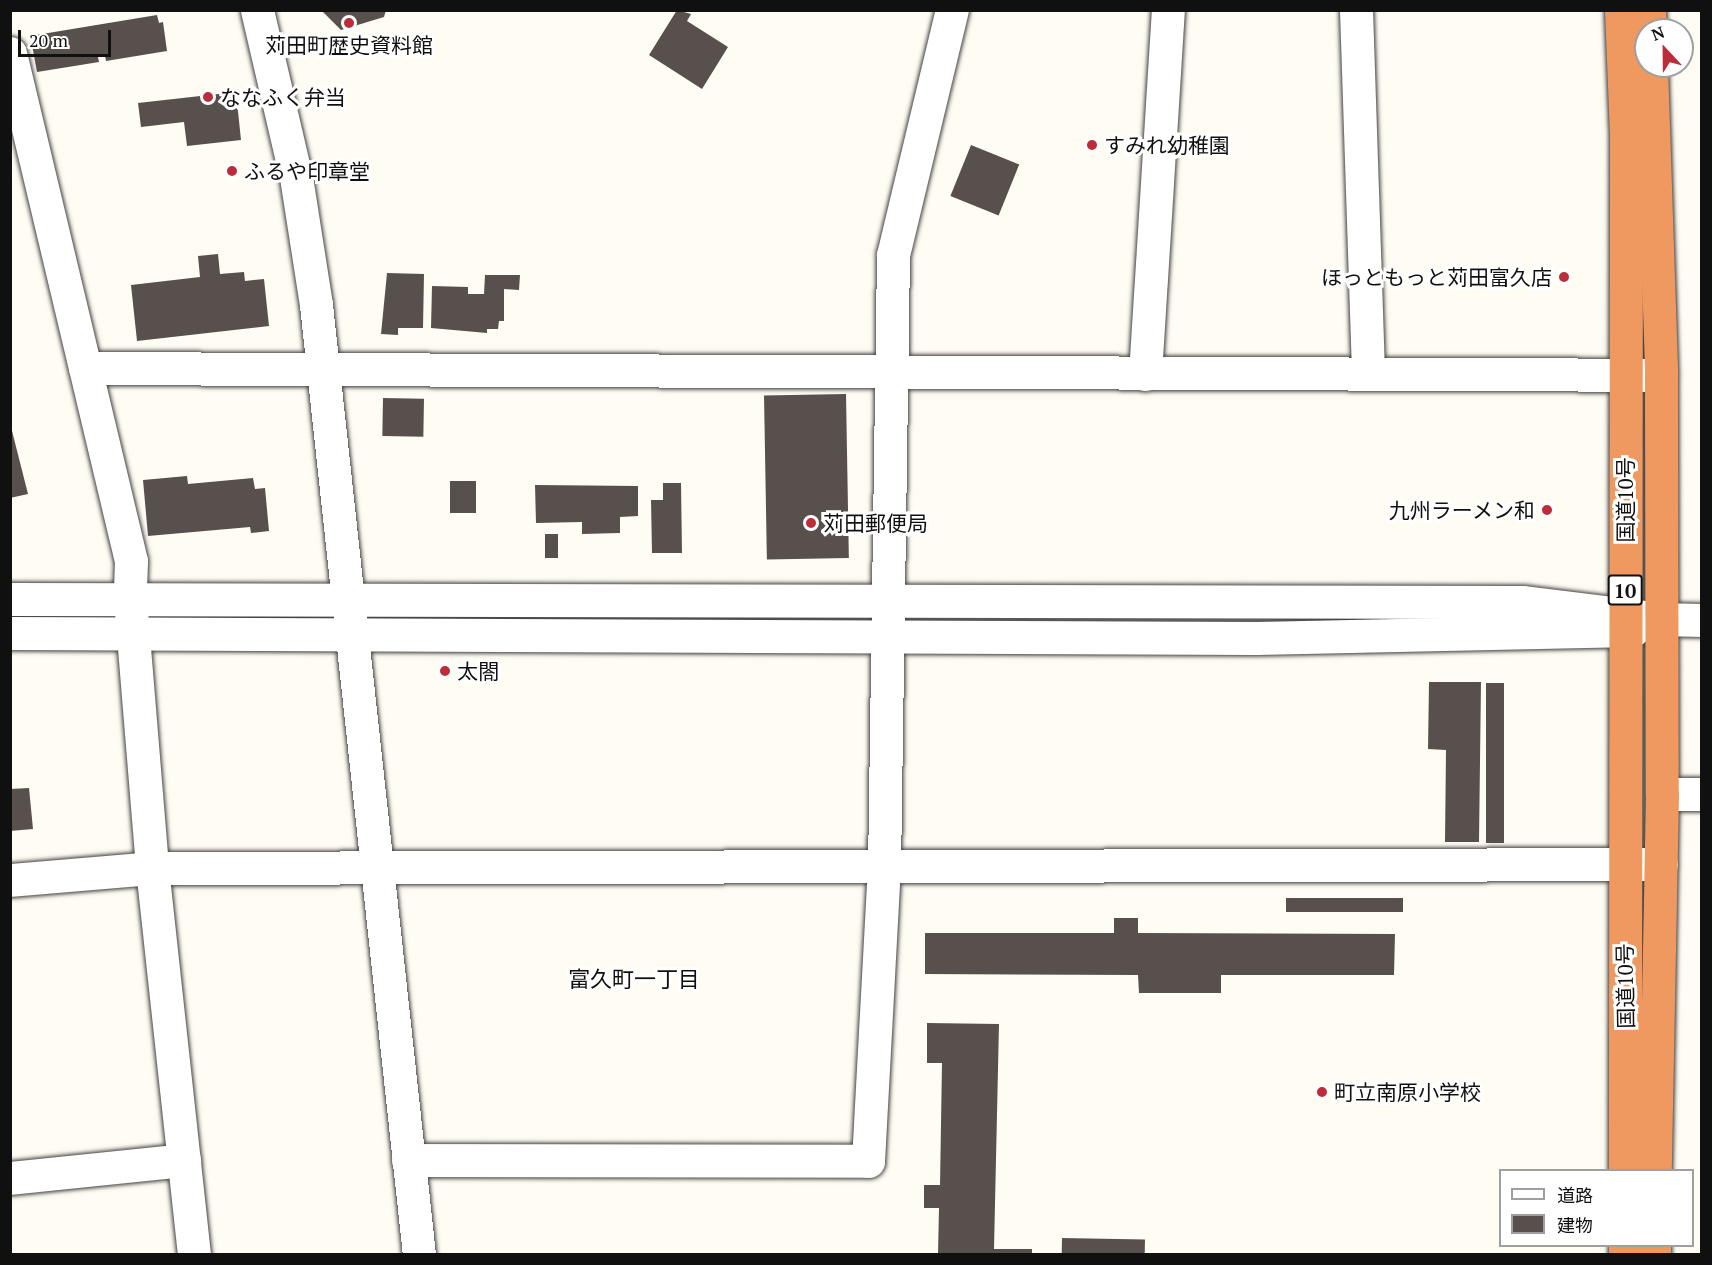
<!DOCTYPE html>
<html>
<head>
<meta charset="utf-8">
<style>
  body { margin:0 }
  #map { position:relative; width:1712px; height:1265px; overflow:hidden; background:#fffcf3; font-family:"PT Serif","Noto Sans JP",serif }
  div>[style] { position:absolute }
  .building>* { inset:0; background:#58504c; transform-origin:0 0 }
  .roads { filter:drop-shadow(0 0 2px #434343) drop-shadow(0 0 2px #434343) }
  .minor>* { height:33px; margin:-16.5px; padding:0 16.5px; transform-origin:16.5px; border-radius:16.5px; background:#fff }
  .highway>* { height:33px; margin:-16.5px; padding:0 16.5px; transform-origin:16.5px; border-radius:16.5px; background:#ef9960 }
  .dots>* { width:16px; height:16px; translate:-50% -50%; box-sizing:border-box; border:3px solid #fff; border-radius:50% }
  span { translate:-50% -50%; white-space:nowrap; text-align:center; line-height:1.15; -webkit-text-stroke:6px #fff; paint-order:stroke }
  .shield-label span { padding:2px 4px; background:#fff; border:2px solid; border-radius:4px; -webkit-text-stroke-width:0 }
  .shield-label { font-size:20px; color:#101010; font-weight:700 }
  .poi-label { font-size:21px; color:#101010 }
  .left { translate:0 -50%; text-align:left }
  .right { translate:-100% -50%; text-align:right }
  .street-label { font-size:21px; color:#101010 }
  .neighbourhood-label { font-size:22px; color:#101010 }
  .frame { position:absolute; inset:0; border:12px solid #101010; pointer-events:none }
  .legend { position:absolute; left:1499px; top:1169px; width:195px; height:78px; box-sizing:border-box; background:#fff; border:2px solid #9f9f9f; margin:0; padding:8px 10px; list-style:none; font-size:18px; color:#101010 }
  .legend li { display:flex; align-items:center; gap:12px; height:30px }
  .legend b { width:30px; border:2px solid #9f9f9f }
  .north { position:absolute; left:1634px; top:18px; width:60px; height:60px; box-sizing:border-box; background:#fff; border:2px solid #9f9f9f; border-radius:50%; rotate:338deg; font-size:16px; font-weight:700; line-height:24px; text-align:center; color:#101010 }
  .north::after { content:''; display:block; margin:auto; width:21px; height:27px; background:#bc2c3b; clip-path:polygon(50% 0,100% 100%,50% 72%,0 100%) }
  .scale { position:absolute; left:18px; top:30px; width:93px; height:27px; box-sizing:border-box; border:3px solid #101010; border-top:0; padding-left:8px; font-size:18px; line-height:21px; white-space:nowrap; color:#101010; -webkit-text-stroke:4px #fff; paint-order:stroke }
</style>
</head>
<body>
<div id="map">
  <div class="building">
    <i style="clip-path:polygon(321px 10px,386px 10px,384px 17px,341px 30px)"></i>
    <i style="clip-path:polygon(677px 10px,691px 14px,687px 21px,728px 47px,702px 89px,649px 55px)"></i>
    <i style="clip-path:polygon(157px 15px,159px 23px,163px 22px,167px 51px,106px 61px,105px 56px,98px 57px,99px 62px,37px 72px,32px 45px,37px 44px,36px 35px)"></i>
    <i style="clip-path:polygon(236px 92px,241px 140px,187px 146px,184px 122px,141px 127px,138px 103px)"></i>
    <i style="left:971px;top:145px;width:52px;height:55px;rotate:22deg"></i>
    <i style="clip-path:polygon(218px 254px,220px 274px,244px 272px,245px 281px,264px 279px,269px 326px,137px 341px,131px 285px,200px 277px,198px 256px)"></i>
    <i style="clip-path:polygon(387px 273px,424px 274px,423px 328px,398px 328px,398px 335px,381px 334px)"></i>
    <i style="clip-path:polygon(485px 275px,520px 275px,519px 290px,504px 289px,504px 321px,499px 321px,498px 329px,487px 329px,487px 333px,431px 328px,432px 286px,468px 287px,468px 294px,484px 294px)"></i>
    <i style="left:846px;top:394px;width:164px;height:82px;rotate:89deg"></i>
    <i style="left:383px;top:398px;width:41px;height:38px;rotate:1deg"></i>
    <i style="clip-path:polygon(10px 423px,28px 494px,10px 498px)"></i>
    <i style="clip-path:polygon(187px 476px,188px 484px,253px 478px,255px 489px,265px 488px,269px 531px,251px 533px,250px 527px,148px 536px,143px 480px)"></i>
    <i style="left:450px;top:481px;width:26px;height:32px"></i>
    <i style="clip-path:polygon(663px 483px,681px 483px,682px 553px,652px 553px,651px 500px,663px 500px)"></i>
    <i style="clip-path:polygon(535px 485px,638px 486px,638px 516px,620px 517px,620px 533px,582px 534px,582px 522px,536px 523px)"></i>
    <i style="left:545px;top:534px;width:13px;height:24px"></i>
    <i style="clip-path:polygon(1429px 682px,1481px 682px,1479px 842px,1445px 842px,1446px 750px,1428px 749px)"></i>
    <i style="left:1486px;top:683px;width:18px;height:160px"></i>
    <i style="clip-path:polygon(29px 788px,33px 829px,10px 831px,10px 789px)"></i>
    <i style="left:1286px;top:898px;width:117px;height:14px"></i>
    <i style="clip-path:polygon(1114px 918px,1138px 918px,1138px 933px,1395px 934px,1394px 975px,1221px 975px,1221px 993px,1139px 993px,1138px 975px,925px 974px,925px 933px,1114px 933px)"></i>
    <i style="clip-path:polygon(927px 1023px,999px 1024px,994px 1249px,1032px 1249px,1032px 1254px,938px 1254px,939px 1208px,924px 1208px,924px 1185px,940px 1185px,942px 1063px,927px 1063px)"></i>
    <i style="left:1062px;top:1238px;width:83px;height:16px;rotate:1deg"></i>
  </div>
  <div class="roads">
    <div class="minor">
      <i style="left:257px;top:10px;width:171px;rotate:76.9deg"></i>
      <i style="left:296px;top:177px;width:130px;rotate:81.1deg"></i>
      <i style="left:316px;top:305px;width:955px;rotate:83.81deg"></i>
      <i style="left:1356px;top:10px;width:364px;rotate:88.1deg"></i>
      <i style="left:10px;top:53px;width:522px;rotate:76.6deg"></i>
      <i style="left:131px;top:561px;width:38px;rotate:92deg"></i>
      <i style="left:130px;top:599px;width:270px;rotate:85.3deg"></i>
      <i style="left:152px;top:868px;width:388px;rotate:83.8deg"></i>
      <i style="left:85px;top:368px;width:1576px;rotate:0.25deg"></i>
      <i style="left:1145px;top:374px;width:365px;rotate:-86.4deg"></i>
      <i style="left:10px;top:599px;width:1512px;rotate:0.11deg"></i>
      <i style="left:1522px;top:602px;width:139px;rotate:7deg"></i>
      <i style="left:1660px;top:619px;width:42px;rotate:1.4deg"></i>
      <i style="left:10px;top:633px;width:1246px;rotate:0.23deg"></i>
      <i style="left:1256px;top:638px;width:377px;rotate:-1.2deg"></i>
      <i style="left:1662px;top:794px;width:40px"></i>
      <i style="left:10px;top:880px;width:143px;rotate:-4.8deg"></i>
      <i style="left:152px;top:868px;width:1509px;rotate:-0.15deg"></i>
      <i style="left:408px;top:1160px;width:460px;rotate:0.1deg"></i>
      <i style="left:868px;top:1161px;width:292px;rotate:-86.9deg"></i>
      <i style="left:884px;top:869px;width:614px;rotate:-89.16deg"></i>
      <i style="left:893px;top:255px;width:252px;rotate:-76.5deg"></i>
      <i style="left:10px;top:1178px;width:175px;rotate:-5.9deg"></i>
    </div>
    <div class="highway">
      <i style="left:1621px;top:10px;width:127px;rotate:87.7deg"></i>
      <i style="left:1626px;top:137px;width:1033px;rotate:90.06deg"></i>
      <i style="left:1649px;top:10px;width:20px;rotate:87deg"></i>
      <i style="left:1651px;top:66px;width:309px;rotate:88.1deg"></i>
      <i style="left:1661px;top:375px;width:419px;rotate:89.9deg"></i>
      <i style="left:1662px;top:794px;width:376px;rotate:91.1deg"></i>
      <i style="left:1625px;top:1254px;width:8px;rotate:-90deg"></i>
      <i style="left:1654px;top:1254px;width:8px;rotate:-90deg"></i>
    </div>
  </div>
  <div class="dots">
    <i style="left:349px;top:23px;background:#bc2c3b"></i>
    <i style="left:208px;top:97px;background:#bc2c3b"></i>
    <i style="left:1092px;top:145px;background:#bc2c3b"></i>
    <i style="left:232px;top:171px;background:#bc2c3b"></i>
    <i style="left:1564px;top:277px;background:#bc2c3b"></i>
    <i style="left:1547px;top:510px;background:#bc2c3b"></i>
    <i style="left:811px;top:523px;background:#bc2c3b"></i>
    <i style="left:445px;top:671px;background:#bc2c3b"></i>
    <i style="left:1322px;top:1092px;background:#bc2c3b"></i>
  </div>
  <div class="shield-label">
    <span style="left:1625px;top:590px">10</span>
  </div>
  <div class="poi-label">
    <span style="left:349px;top:45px">苅田町歴史資料館</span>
    <span class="left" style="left:220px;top:97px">ななふく弁当</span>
    <span class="left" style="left:1104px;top:145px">すみれ幼稚園</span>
    <span class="left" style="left:244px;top:171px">ふるや印章堂</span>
    <span class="right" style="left:1552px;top:277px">ほっともっと苅田富久店</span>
    <span class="right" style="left:1535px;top:510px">九州ラーメン和</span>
    <span class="left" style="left:823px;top:523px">苅田郵便局</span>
    <span class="left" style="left:457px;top:671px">太閤</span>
    <span class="left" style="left:1334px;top:1092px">町立南原小学校</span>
  </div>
  <div class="street-label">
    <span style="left:1625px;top:500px;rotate:-90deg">国道10号</span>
    <span style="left:1625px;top:986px;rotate:-91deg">国道10号</span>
  </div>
  <div class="neighbourhood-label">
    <span style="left:634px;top:979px">富久町一丁目</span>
  </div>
  <div class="frame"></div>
  <ul class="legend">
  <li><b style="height:8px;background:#fff"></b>道路</li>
  <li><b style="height:16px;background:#58504c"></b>建物</li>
  </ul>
  <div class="north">N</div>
  <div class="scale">20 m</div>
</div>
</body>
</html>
